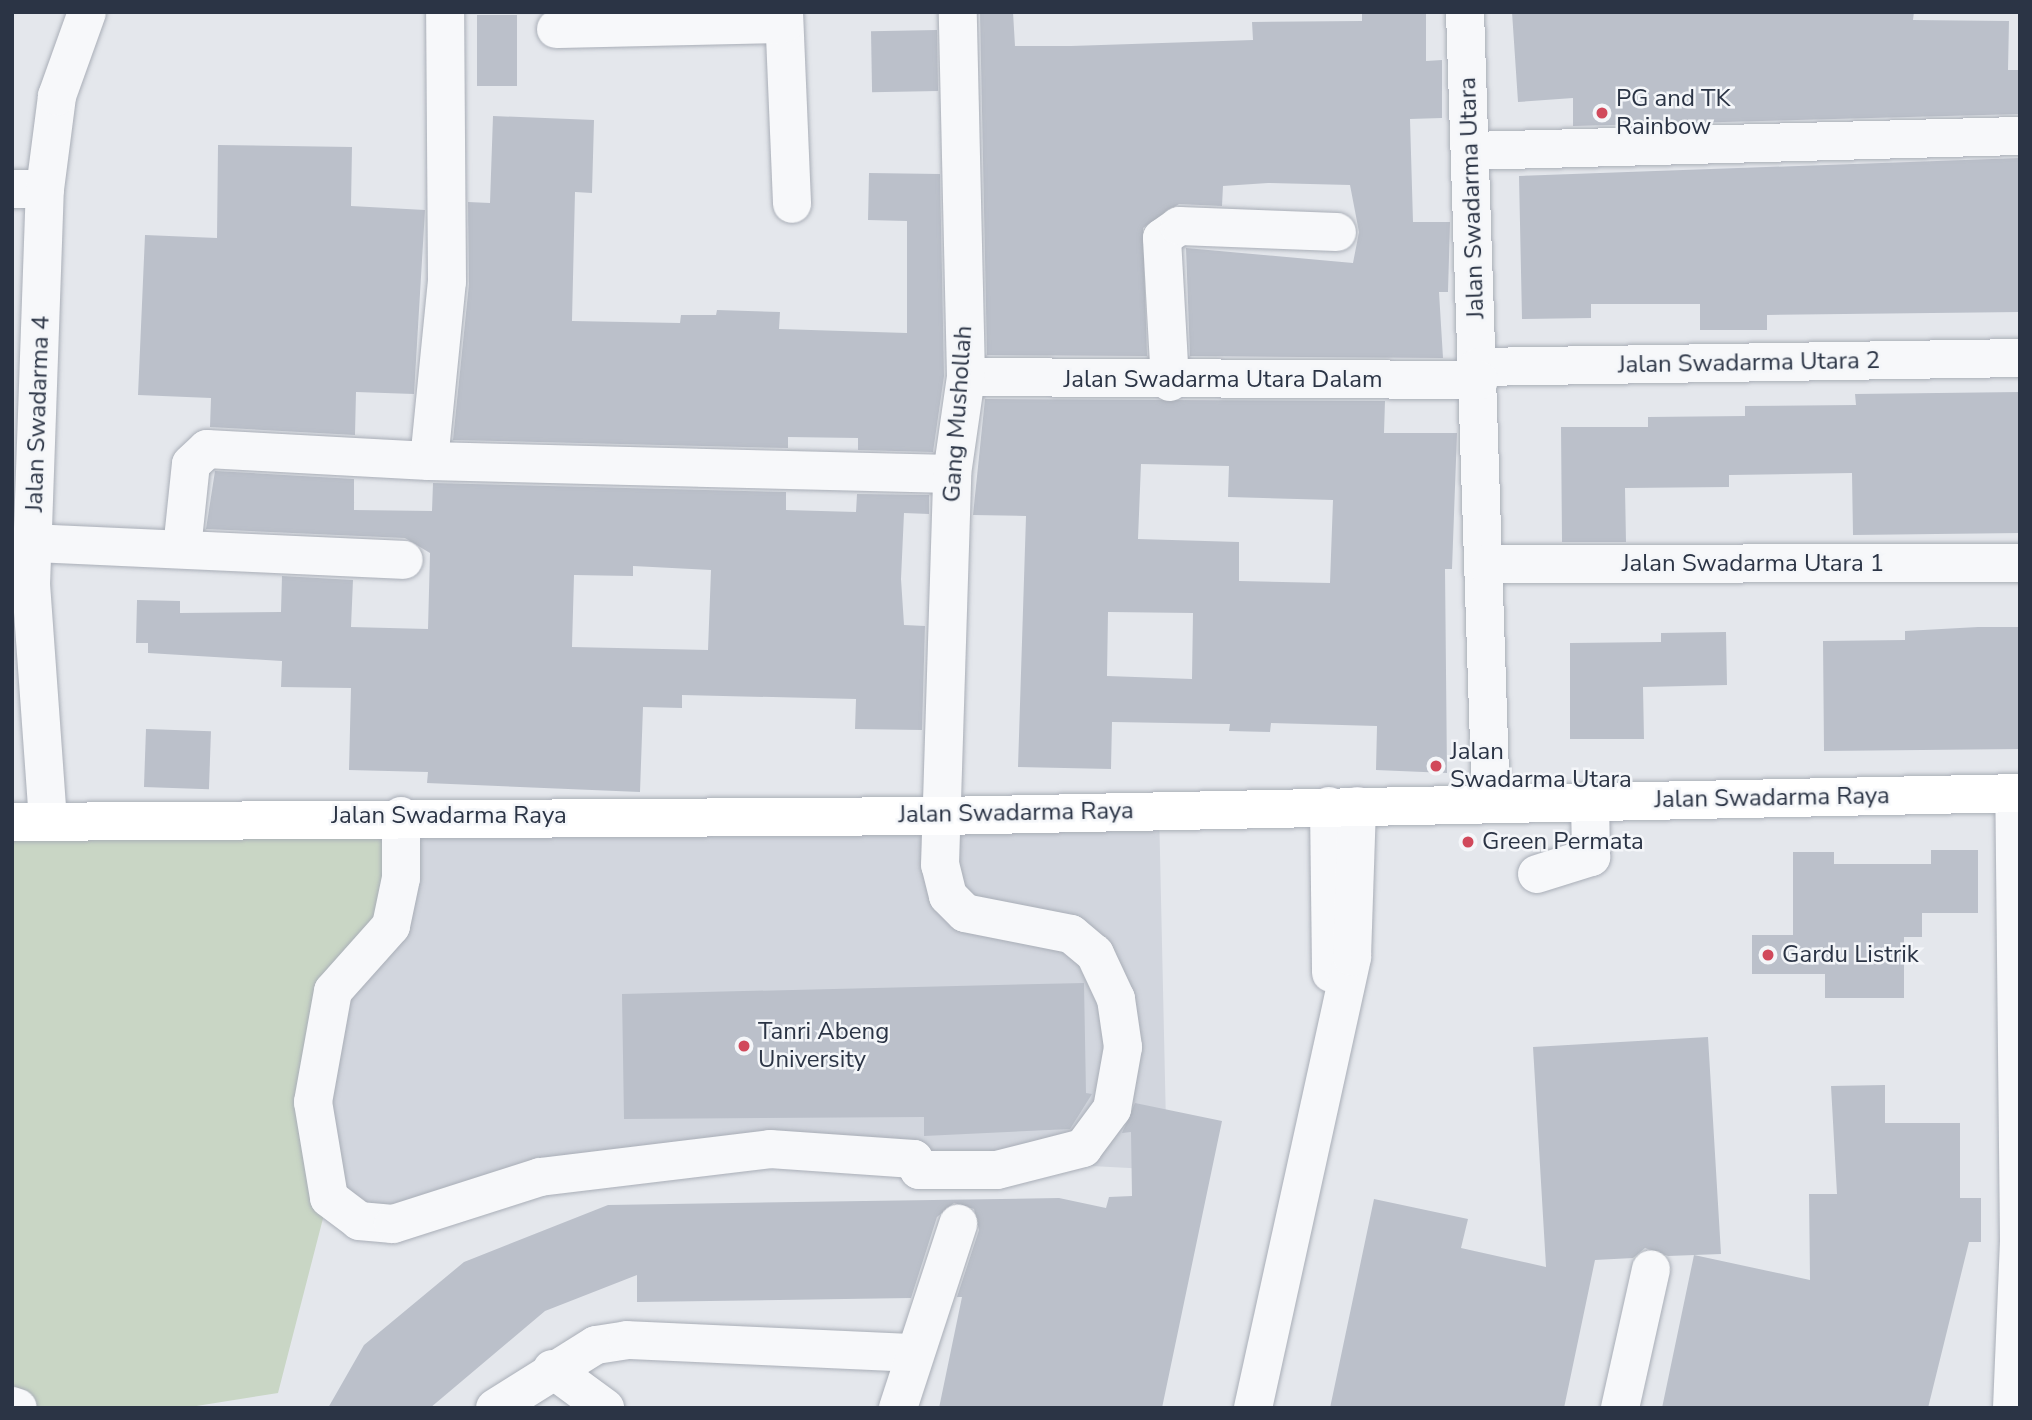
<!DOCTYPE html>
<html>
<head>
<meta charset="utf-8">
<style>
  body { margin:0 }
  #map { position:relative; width:2032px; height:1420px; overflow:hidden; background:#e4e7ec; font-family:"Nunito Sans",sans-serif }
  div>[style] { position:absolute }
  .built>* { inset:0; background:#d2d6de }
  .green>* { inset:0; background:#c9d6c5 }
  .building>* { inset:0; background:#bbc0ca; transform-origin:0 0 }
  .roads { filter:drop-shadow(0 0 2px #a9aeb7) drop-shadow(0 0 2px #a9aeb7) }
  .minor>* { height:38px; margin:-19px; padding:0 19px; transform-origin:19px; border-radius:19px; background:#f7f8fa }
  .major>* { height:38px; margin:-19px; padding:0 19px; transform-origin:19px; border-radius:19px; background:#fff }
  .dots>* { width:19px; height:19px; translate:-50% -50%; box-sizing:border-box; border:4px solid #f4f6f9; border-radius:50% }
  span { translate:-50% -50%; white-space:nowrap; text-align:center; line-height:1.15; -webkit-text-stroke:5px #f4f6f9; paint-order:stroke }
  .poi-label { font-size:24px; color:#2b3445 }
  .left { translate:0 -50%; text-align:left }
  .street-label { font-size:24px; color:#2b3445 }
  .frame { position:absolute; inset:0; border:14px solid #2b3445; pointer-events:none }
</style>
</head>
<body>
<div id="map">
  <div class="built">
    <i style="clip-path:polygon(1159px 808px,1167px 1170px,770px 1149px,393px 1224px,329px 1198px,333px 991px,401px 816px)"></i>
  </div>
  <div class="green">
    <i style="clip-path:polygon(401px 816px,401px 878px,333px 991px,328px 1199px,278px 1393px,184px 1408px,12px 1406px,12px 826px)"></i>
  </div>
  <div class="building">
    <i style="clip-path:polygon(980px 12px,1013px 12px,1015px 46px,1071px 46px,1253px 40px,1252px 22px,1362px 21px,1362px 12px,1426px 12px,1426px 61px,1442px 60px,1442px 118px,1410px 119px,1413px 222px,1450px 222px,1448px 292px,1439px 292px,1443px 358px,1190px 356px,1186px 248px,1353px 263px,1359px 232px,1350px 185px,1268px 183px,1223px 186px,1222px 206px,1179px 204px,1143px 228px,1147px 356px,987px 355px)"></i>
    <i style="clip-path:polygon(1512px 12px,1914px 12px,1913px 20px,2009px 21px,2008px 70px,2020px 70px,2020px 114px,1573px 126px,1573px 98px,1518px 102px)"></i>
    <i style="left:477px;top:15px;width:40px;height:71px"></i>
    <i style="left:937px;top:30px;width:61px;height:66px;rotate:89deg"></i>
    <i style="clip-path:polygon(493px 116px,594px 120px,592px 193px,575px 192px,572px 321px,680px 323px,681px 315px,716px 315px,717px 310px,780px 312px,779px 329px,907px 333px,907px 221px,868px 220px,869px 173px,940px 174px,944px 376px,933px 452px,858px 450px,858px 438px,788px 437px,788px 448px,453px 440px,469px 284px,468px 202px,490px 203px)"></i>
    <i style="clip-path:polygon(218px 145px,352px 147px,351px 206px,425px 210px,414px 394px,356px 392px,355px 435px,210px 427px,211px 398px,138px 395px,145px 235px,217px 238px)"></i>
    <i style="clip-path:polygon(2020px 158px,2020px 312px,1767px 315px,1767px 330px,1700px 330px,1700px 304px,1591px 304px,1591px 318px,1522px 319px,1519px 176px)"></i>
    <i style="clip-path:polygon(2020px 392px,2020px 533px,1853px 535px,1852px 473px,1729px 475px,1729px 487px,1625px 488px,1626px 542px,1562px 542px,1561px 427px,1648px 427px,1648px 417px,1745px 416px,1745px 406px,1856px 405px,1855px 394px)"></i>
    <i style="clip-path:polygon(evenodd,985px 399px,1385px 401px,1384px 433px,1457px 433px,1452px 569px,1445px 569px,1447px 773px,1376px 770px,1377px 726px,1271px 723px,1270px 732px,1229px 731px,1230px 724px,1112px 722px,1111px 769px,1018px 767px,1026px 516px,973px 515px,985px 399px,1141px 464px,1229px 466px,1228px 497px,1333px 500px,1330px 583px,1239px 581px,1239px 542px,1138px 539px,1141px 464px,985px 399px,1108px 612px,1193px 613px,1192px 679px,1107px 676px,1108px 612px)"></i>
    <i style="clip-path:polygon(evenodd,215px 471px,354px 479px,354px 510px,432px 511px,433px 483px,786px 492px,786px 510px,856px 512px,857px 494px,929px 495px,929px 514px,904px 513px,901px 579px,904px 625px,925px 626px,922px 730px,855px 729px,856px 699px,682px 695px,682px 708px,643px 707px,640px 792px,427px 783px,428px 772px,349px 770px,351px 688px,281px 687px,282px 661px,148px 653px,148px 643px,136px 643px,137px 600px,180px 601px,180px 613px,281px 612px,282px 576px,353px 580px,351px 627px,428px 629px,430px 553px,405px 538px,206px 529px,215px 471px,633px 566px,711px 570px,708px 650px,572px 647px,574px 575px,633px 576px,633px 566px)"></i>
    <i style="clip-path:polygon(1978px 627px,2020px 627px,2020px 749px,1824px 751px,1823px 641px,1905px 640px,1905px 631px)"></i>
    <i style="clip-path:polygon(1726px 632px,1727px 685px,1643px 687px,1644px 739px,1570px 739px,1570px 643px,1661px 642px,1661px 633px)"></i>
    <i style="left:146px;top:729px;width:65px;height:58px;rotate:2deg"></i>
    <i style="clip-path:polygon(1931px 850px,1978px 850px,1978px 913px,1922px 913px,1922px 937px,1904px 937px,1904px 998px,1825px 998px,1825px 974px,1752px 974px,1752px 935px,1793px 935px,1793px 852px,1834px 852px,1834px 864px,1931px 864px)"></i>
    <i style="clip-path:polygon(1084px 983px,1086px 1093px,1092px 1094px,1070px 1129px,924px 1136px,924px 1117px,624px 1119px,622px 994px)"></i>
    <i style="clip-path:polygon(1708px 1037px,1721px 1254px,1668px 1256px,1645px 1248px,1633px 1258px,1595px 1260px,1564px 1408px,1330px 1408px,1374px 1199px,1468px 1219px,1461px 1248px,1546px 1267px,1533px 1047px)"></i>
    <i style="clip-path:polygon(1885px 1085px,1885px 1123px,1960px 1123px,1960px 1198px,1981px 1198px,1981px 1242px,1969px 1242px,1928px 1408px,1662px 1408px,1694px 1255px,1810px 1280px,1809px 1194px,1837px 1194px,1831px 1086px)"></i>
    <i style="clip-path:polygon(1135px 1103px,1222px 1121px,1162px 1408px,939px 1408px,962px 1297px,957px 1297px,979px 1230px,974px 1209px,954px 1203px,937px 1217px,911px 1298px,637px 1302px,637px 1275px,545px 1311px,430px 1408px,328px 1408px,364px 1345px,464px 1262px,608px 1205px,1059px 1198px,1106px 1208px,1109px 1197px,1132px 1196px,1131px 1132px,1122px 1133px)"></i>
  </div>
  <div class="roads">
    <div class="minor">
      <i style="left:784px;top:12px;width:192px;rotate:87.6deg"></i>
      <i style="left:1465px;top:12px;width:791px;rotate:88.12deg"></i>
      <i style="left:556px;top:29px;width:228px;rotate:-1.3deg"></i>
      <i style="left:1471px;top:151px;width:549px;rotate:-1.57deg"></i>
      <i style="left:12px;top:189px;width:33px"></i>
      <i style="left:1478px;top:367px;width:542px;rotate:-0.95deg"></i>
      <i style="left:966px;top:377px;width:513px;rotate:0.34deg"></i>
      <i style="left:1170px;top:382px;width:144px;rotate:-93.2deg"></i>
      <i style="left:1162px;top:238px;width:21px;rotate:-35deg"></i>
      <i style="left:1179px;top:226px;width:158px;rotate:2.2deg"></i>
      <i style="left:429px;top:461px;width:180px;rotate:-84.3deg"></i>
      <i style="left:447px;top:282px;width:270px;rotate:-90.4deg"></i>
      <i style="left:32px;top:543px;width:372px;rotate:2.6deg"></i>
      <i style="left:182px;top:549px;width:85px;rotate:-84deg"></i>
      <i style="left:191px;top:464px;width:22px;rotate:-43deg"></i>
      <i style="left:207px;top:449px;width:222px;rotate:3.1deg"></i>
      <i style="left:429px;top:461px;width:523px;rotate:1.42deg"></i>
      <i style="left:1486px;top:564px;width:534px;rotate:-0.11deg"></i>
      <i style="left:1329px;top:806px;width:167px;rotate:89.3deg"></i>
      <i style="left:401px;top:816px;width:62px;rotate:90deg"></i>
      <i style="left:401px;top:878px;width:49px;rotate:101.8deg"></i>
      <i style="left:391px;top:926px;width:87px;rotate:131.7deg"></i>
      <i style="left:333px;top:991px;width:113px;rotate:100.2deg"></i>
      <i style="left:313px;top:1102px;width:97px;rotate:80.5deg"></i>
      <i style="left:329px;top:1198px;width:38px;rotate:37deg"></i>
      <i style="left:359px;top:1221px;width:34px;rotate:5deg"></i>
      <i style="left:393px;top:1224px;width:154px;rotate:-17.7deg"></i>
      <i style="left:540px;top:1177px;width:232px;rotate:-6.9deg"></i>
      <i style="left:770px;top:1149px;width:144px;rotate:4deg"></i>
      <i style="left:914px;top:1159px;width:12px;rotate:66deg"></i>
      <i style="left:919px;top:1170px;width:78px"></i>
      <i style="left:997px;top:1170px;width:89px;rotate:-14.3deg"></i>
      <i style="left:1083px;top:1148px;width:49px;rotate:-53.4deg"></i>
      <i style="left:1112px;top:1109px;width:63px;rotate:-79.9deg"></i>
      <i style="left:1123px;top:1047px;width:49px;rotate:-98.3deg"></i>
      <i style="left:1116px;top:999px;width:50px;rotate:-115deg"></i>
      <i style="left:1095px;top:954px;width:31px;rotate:-140deg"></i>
      <i style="left:1071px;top:934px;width:108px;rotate:-168.8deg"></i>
      <i style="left:965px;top:913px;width:24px;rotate:-135deg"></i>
      <i style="left:948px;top:896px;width:32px;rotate:-104deg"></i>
      <i style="left:940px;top:865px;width:391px;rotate:-88.2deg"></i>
      <i style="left:952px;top:474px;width:98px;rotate:-81.8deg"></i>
      <i style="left:966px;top:377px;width:365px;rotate:-91.3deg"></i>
      <i style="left:48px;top:821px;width:236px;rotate:-94.1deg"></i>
      <i style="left:31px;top:586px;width:397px;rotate:-88deg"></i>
      <i style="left:45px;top:189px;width:94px;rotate:-82.6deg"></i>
      <i style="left:57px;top:96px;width:89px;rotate:-70.3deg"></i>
      <i style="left:1537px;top:874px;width:57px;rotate:-17.5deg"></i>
      <i style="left:1591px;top:857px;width:55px;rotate:-91deg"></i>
      <i style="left:552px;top:1369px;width:66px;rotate:36.3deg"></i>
      <i style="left:12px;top:1406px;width:6px;rotate:18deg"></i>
      <i style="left:495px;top:1408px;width:119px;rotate:-32deg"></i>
      <i style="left:596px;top:1345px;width:31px;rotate:-9deg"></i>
      <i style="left:627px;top:1340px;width:287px;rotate:2.6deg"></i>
      <i style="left:898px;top:1408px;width:194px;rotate:-71.9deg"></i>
      <i style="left:1253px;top:1408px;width:462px;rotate:-77.6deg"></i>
      <i style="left:1352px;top:957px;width:151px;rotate:-88.1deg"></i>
      <i style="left:1620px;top:1408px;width:142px;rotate:-77.4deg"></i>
      <i style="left:2012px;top:1408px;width:166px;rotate:-87.6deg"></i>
      <i style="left:2019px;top:1242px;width:449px;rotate:-90.6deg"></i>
    </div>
    <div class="major">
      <i style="left:12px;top:822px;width:930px;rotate:-0.37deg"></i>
      <i style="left:942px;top:816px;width:1078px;rotate:-1.22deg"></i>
    </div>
  </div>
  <div class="dots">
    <i style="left:1602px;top:113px;background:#d1495b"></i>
    <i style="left:1436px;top:766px;background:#d1495b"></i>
    <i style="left:1468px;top:842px;background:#d1495b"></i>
    <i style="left:1768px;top:955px;background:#d1495b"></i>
    <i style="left:744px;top:1046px;background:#d1495b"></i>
  </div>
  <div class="poi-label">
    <span class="left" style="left:1616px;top:113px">PG and TK<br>Rainbow</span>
    <span class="left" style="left:1450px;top:766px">Jalan<br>Swadarma Utara</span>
    <span class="left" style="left:1482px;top:842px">Green Permata</span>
    <span class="left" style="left:1782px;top:955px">Gardu Listrik</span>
    <span class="left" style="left:758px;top:1046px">Tanri Abeng<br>University</span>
  </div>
  <div class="street-label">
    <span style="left:1472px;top:198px;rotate:-92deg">Jalan Swadarma Utara</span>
    <span style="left:1749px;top:363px;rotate:-1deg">Jalan Swadarma Utara 2</span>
    <span style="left:1223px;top:380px">Jalan Swadarma Utara Dalam</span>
    <span style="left:38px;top:414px;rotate:-88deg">Jalan Swadarma 4</span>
    <span style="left:958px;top:414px;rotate:-86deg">Gang Mushollah</span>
    <span style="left:1753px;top:564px">Jalan Swadarma Utara 1</span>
    <span style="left:1772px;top:798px;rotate:-1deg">Jalan Swadarma Raya</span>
    <span style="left:1016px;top:813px;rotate:-1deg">Jalan Swadarma Raya</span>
    <span style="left:449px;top:816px">Jalan Swadarma Raya</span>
  </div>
  <div class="frame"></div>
</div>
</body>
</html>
